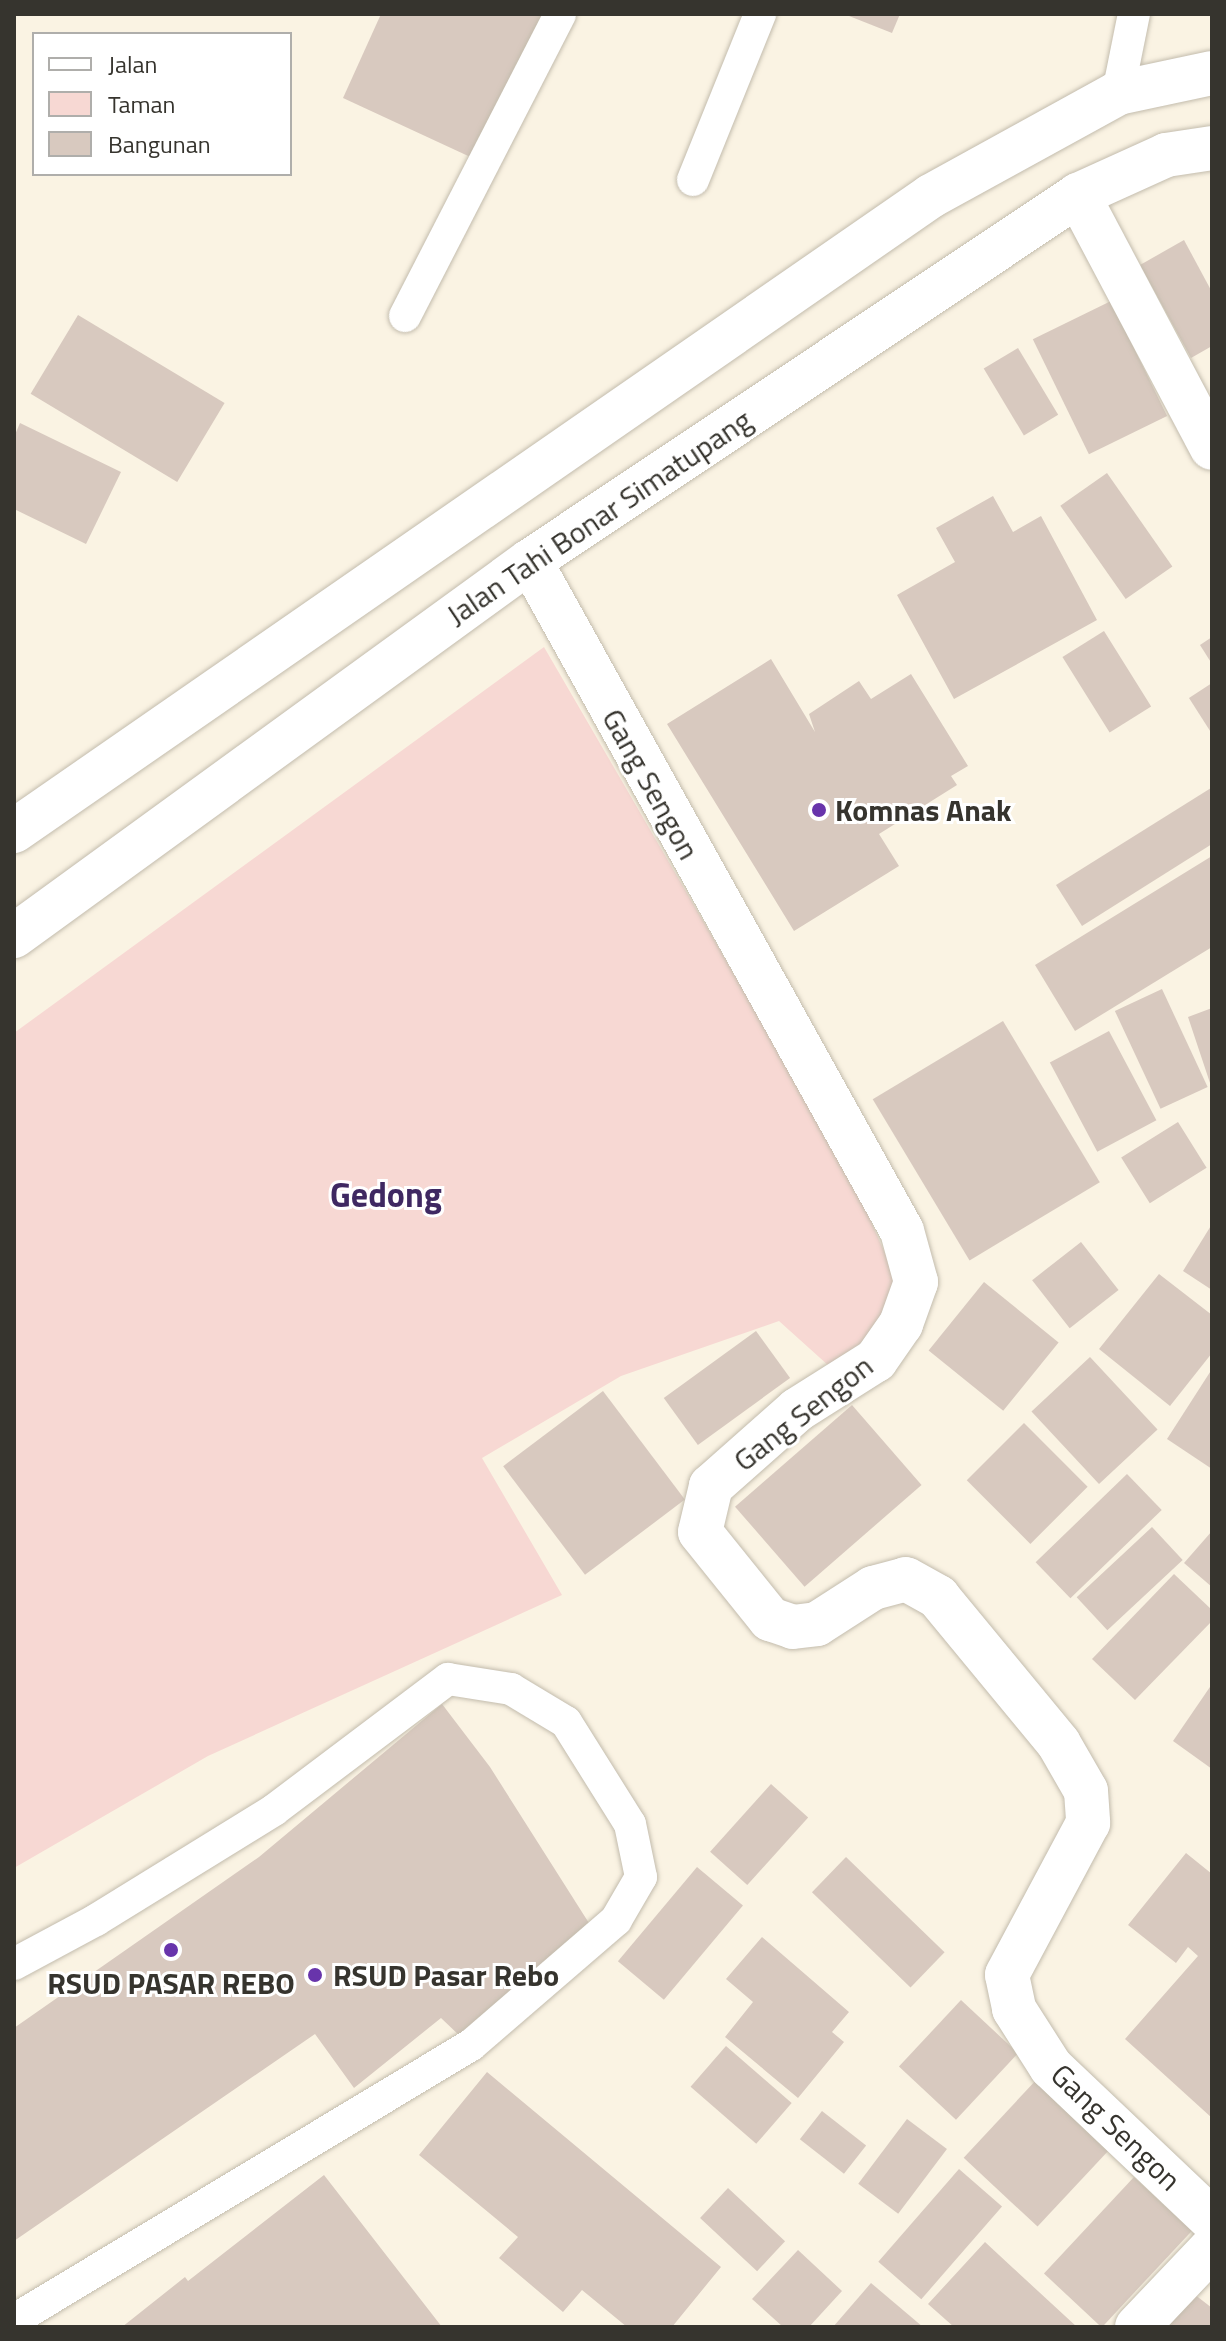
<!DOCTYPE html>
<html>
<head>
<meta charset="utf-8">
<style>
  body { margin:0 }
  #map { position:relative; width:1226px; height:2341px; overflow:hidden; background:#faf3e3; font-family:"Titillium Web",sans-serif }
  div>[style] { position:absolute }
  .green>* { inset:0; background:#f7d8d3 }
  .building>* { inset:0; background:#d8c9bf; transform-origin:0 0 }
  .roads { filter:drop-shadow(0 0 2px #c3bcad) drop-shadow(0 0 2px #c3bcad) }
  .lane>* { height:32px; margin:-16px; padding:0 16px; transform-origin:16px; border-radius:16px; background:#fff }
  .street>* { height:44px; margin:-22px; padding:0 22px; transform-origin:22px; border-radius:22px; background:#fff }
  .highway>* { height:44px; margin:-22px; padding:0 22px; transform-origin:22px; border-radius:22px; background:#fff }
  .dots>* { width:22px; height:22px; translate:-50% -50%; box-sizing:border-box; border:4px solid #fff; border-radius:50% }
  span { translate:-50% -50%; white-space:nowrap; text-align:center; line-height:1.15; -webkit-text-stroke:6px #fff; paint-order:stroke }
  .street-label { font-size:30px; color:#36342e }
  .poi-label { font-size:30px; color:#36342e; font-weight:700 }
  .left { translate:0 -50%; text-align:left }
  .quarter-label { font-size:34px; color:#3f2862; font-weight:700 }
  .frame { position:absolute; inset:0; border:16px solid #36342e; pointer-events:none }
  .legend { position:absolute; left:32px; top:32px; width:260px; height:144px; box-sizing:border-box; background:#fff; border:2px solid #afaeab; margin:0; padding:10px 14px; list-style:none; font-size:24px; color:#36342e }
  .legend li { display:flex; align-items:center; gap:16px; height:40px }
  .legend b { width:40px; border:2px solid #afaeab }
</style>
</head>
<body>
<div id="map">
  <div class="green">
    <i style="clip-path:polygon(544px 647px,850px 1174px,909px 1308px,829px 1366px,779px 1321px,621px 1376px,482px 1458px,562px 1595px,208px 1756px,14px 1868px,14px 1033px)"></i>
  </div>
  <div class="building">
    <i style="clip-path:polygon(381px 14px,547px 14px,479px 161px,343px 98px)"></i>
    <i style="clip-path:polygon(844px 14px,900px 14px,892px 33px)"></i>
    <i style="clip-path:polygon(1184px 240px,1212px 292px,1212px 346px,1191px 358px,1140px 265px)"></i>
    <i style="left:1111px;top:301px;width:128px;height:87px;rotate:64deg"></i>
    <i style="left:78px;top:315px;width:171px;height:92px;rotate:31deg"></i>
    <i style="left:1018px;top:348px;width:78px;height:40px;rotate:59deg"></i>
    <i style="clip-path:polygon(20px 423px,121px 472px,86px 544px,14px 509px,14px 437px)"></i>
    <i style="left:1107px;top:473px;width:114px;height:57px;rotate:55deg"></i>
    <i style="clip-path:polygon(993px 496px,1013px 532px,1041px 516px,1097px 620px,954px 699px,897px 595px,955px 562px,936px 528px)"></i>
    <i style="left:1104px;top:631px;width:89px;height:49px;rotate:58deg"></i>
    <i style="clip-path:polygon(1212px 637px,1212px 664px,1200px 645px)"></i>
    <i style="clip-path:polygon(771px 659px,815px 732px,809px 714px,859px 681px,871px 699px,911px 674px,968px 766px,951px 776px,957px 785px,879px 834px,899px 866px,794px 931px,667px 724px)"></i>
    <i style="clip-path:polygon(1212px 683px,1212px 734px,1189px 698px)"></i>
    <i style="clip-path:polygon(1211px 788px,1212px 844px,1082px 926px,1056px 885px)"></i>
    <i style="clip-path:polygon(1212px 856px,1212px 947px,1075px 1031px,1035px 965px)"></i>
    <i style="left:1162px;top:989px;width:108px;height:52px;rotate:65deg"></i>
    <i style="clip-path:polygon(1212px 1008px,1212px 1086px,1211px 1086px,1188px 1017px)"></i>
    <i style="left:1003px;top:1021px;width:188px;height:152px;rotate:59deg"></i>
    <i style="left:1109px;top:1031px;width:101px;height:67px;rotate:62deg"></i>
    <i style="left:1178px;top:1122px;width:54px;height:67px;rotate:58deg"></i>
    <i style="clip-path:polygon(1212px 1224px,1212px 1290px,1183px 1271px)"></i>
    <i style="left:1081px;top:1242px;width:61px;height:62px;rotate:52deg"></i>
    <i style="clip-path:polygon(1159px 1274px,1212px 1315px,1212px 1353px,1170px 1406px,1099px 1349px)"></i>
    <i style="left:984px;top:1282px;width:96px;height:88px;rotate:39deg"></i>
    <i style="left:756px;top:1331px;width:58px;height:114px;rotate:54deg"></i>
    <i style="left:1090px;top:1357px;width:99px;height:80px;rotate:47deg"></i>
    <i style="clip-path:polygon(1212px 1369px,1212px 1469px,1167px 1439px)"></i>
    <i style="left:603px;top:1391px;width:136px;height:125px;rotate:53deg"></i>
    <i style="left:852px;top:1405px;width:106px;height:155px;rotate:49deg"></i>
    <i style="left:1024px;top:1423px;width:90px;height:81px;rotate:45deg"></i>
    <i style="left:1127px;top:1474px;width:50px;height:127px;rotate:46deg"></i>
    <i style="left:1152px;top:1527px;width:45px;height:103px;rotate:47deg"></i>
    <i style="clip-path:polygon(1212px 1531px,1212px 1587px,1184px 1563px)"></i>
    <i style="clip-path:polygon(1174px 1574px,1212px 1610px,1212px 1621px,1135px 1700px,1092px 1659px)"></i>
    <i style="clip-path:polygon(1212px 1684px,1212px 1769px,1173px 1741px)"></i>
    <i style="clip-path:polygon(442px 1704px,490px 1767px,594px 1931px,461px 2037px,441px 2018px,354px 2088px,315px 2034px,14px 2241px,14px 2028px,259px 1857px)"></i>
    <i style="left:771px;top:1784px;width:50px;height:91px;rotate:42deg"></i>
    <i style="clip-path:polygon(1186px 1853px,1212px 1874px,1212px 2118px,1125px 2039px,1198px 1956px,1188px 1947px,1176px 1963px,1128px 1925px)"></i>
    <i style="left:846px;top:1857px;width:137px;height:49px;rotate:44deg"></i>
    <i style="left:697px;top:1867px;width:60px;height:123px;rotate:40deg"></i>
    <i style="clip-path:polygon(762px 1937px,849px 2012px,832px 2032px,844px 2042px,798px 2098px,725px 2037px,753px 2002px,726px 1979px)"></i>
    <i style="left:961px;top:2000px;width:78px;height:91px;rotate:43deg"></i>
    <i style="left:726px;top:2046px;width:87px;height:54px;rotate:41deg"></i>
    <i style="clip-path:polygon(487px 2072px,721px 2267px,672px 2327px,627px 2327px,582px 2290px,563px 2312px,499px 2258px,518px 2237px,419px 2155px)"></i>
    <i style="left:1038px;top:2078px;width:101px;height:109px;rotate:43deg"></i>
    <i style="left:822px;top:2111px;width:56px;height:36px;rotate:38deg"></i>
    <i style="left:907px;top:2119px;width:50px;height:81px;rotate:37deg"></i>
    <i style="left:959px;top:2169px;width:57px;height:123px;rotate:41deg"></i>
    <i style="clip-path:polygon(324px 2175px,442px 2327px,122px 2327px,185px 2277px,188px 2281px)"></i>
    <i style="left:1134px;top:2177px;width:79px;height:132px;rotate:43deg"></i>
    <i style="left:728px;top:2188px;width:78px;height:41px;rotate:43deg"></i>
    <i style="clip-path:polygon(985px 2242px,1013px 2268px,1077px 2327px,954px 2327px,928px 2304px)"></i>
    <i style="clip-path:polygon(798px 2250px,842px 2291px,809px 2327px,783px 2327px,752px 2299px)"></i>
    <i style="clip-path:polygon(871px 2283px,923px 2327px,833px 2327px)"></i>
    <i style="clip-path:polygon(1194px 2294px,1212px 2308px,1212px 2327px,1167px 2327px)"></i>
  </div>
  <div class="roads">
    <div class="lane">
      <i style="left:1118px;top:93px;width:81px;rotate:-78.6deg"></i>
      <i style="left:693px;top:180px;width:179px;rotate:-68deg"></i>
      <i style="left:405px;top:316px;width:339px;rotate:-62.8deg"></i>
      <i style="left:14px;top:1964px;width:93px;rotate:-28.2deg"></i>
      <i style="left:96px;top:1920px;width:209px;rotate:-31.7deg"></i>
      <i style="left:274px;top:1810px;width:218px;rotate:-37deg"></i>
      <i style="left:448px;top:1679px;width:64px;rotate:9deg"></i>
      <i style="left:511px;top:1689px;width:64px;rotate:31deg"></i>
      <i style="left:566px;top:1722px;width:120px;rotate:57.9deg"></i>
      <i style="left:630px;top:1824px;width:54px;rotate:78.3deg"></i>
      <i style="left:641px;top:1877px;width:50px;rotate:120.2deg"></i>
      <i style="left:616px;top:1920px;width:191px;rotate:139.2deg"></i>
      <i style="left:471px;top:2045px;width:533px;rotate:148.96deg"></i>
    </div>
    <div class="street">
      <i style="left:1078px;top:195px;width:286px;rotate:62.1deg"></i>
      <i style="left:530px;top:561px;width:766px;rotate:60.96deg"></i>
      <i style="left:902px;top:1231px;width:53px;rotate:74.6deg"></i>
      <i style="left:916px;top:1282px;width:45px;rotate:109.7deg"></i>
      <i style="left:901px;top:1324px;width:44px;rotate:124.8deg"></i>
      <i style="left:876px;top:1360px;width:93px;rotate:147.7deg"></i>
      <i style="left:797px;top:1410px;width:115px;rotate:138.5deg"></i>
      <i style="left:711px;top:1486px;width:47px;rotate:103.4deg"></i>
      <i style="left:700px;top:1532px;width:112px;rotate:51.2deg"></i>
      <i style="left:770px;top:1619px;width:24px;rotate:19deg"></i>
      <i style="left:793px;top:1627px;width:24px;rotate:-7deg"></i>
      <i style="left:817px;top:1624px;width:67px;rotate:-32.7deg"></i>
      <i style="left:873px;top:1588px;width:34px;rotate:-15deg"></i>
      <i style="left:906px;top:1579px;width:37px;rotate:29deg"></i>
      <i style="left:938px;top:1597px;width:190px;rotate:50.5deg"></i>
      <i style="left:1059px;top:1744px;width:54px;rotate:60.1deg"></i>
      <i style="left:1086px;top:1791px;width:32px;rotate:86deg"></i>
      <i style="left:1088px;top:1823px;width:172px;rotate:118.1deg"></i>
      <i style="left:1007px;top:1975px;width:35px;rotate:78deg"></i>
      <i style="left:1014px;top:2009px;width:69px;rotate:57.5deg"></i>
      <i style="left:1051px;top:2067px;width:222px;rotate:43.5deg"></i>
      <i style="left:1137px;top:2327px;width:109px;rotate:-46.5deg"></i>
    </div>
    <div class="highway">
      <i style="left:14px;top:831px;width:1115px;rotate:-34.7deg"></i>
      <i style="left:931px;top:196px;width:213px;rotate:-28.8deg"></i>
      <i style="left:1118px;top:93px;width:96px;rotate:-12deg"></i>
      <i style="left:14px;top:936px;width:638px;rotate:-36.01deg"></i>
      <i style="left:530px;top:561px;width:659px;rotate:-33.74deg"></i>
      <i style="left:1078px;top:195px;width:97px;rotate:-24.4deg"></i>
      <i style="left:1166px;top:155px;width:47px;rotate:-8.7deg"></i>
    </div>
  </div>
  <div class="dots">
    <i style="left:819px;top:810px;background:#6834ab"></i>
    <i style="left:171px;top:1950px;background:#6834ab"></i>
    <i style="left:315px;top:1975px;background:#6834ab"></i>
  </div>
  <div class="street-label">
    <span style="left:599px;top:517px;rotate:-34deg">Jalan Tahi Bonar Simatupang</span>
    <span style="left:651px;top:784px;rotate:61deg">Gang Sengon</span>
    <span style="left:803px;top:1413px;rotate:-38deg">Gang Sengon</span>
    <span style="left:1116px;top:2127px;rotate:44deg">Gang Sengon</span>
  </div>
  <div class="poi-label">
    <span class="left" style="left:835px;top:810px">Komnas Anak</span>
    <span class="left" style="left:333px;top:1975px">RSUD Pasar Rebo</span>
    <span style="left:171px;top:1983px">RSUD PASAR REBO</span>
  </div>
  <div class="quarter-label">
    <span style="left:386px;top:1195px">Gedong</span>
  </div>
  <div class="frame"></div>
  <ul class="legend">
  <li><b style="height:10px;background:#fff"></b>Jalan</li>
  <li><b style="height:22px;background:#f7d8d3"></b>Taman</li>
  <li><b style="height:22px;background:#d8c9bf"></b>Bangunan</li>
  </ul>
</div>
</body>
</html>
